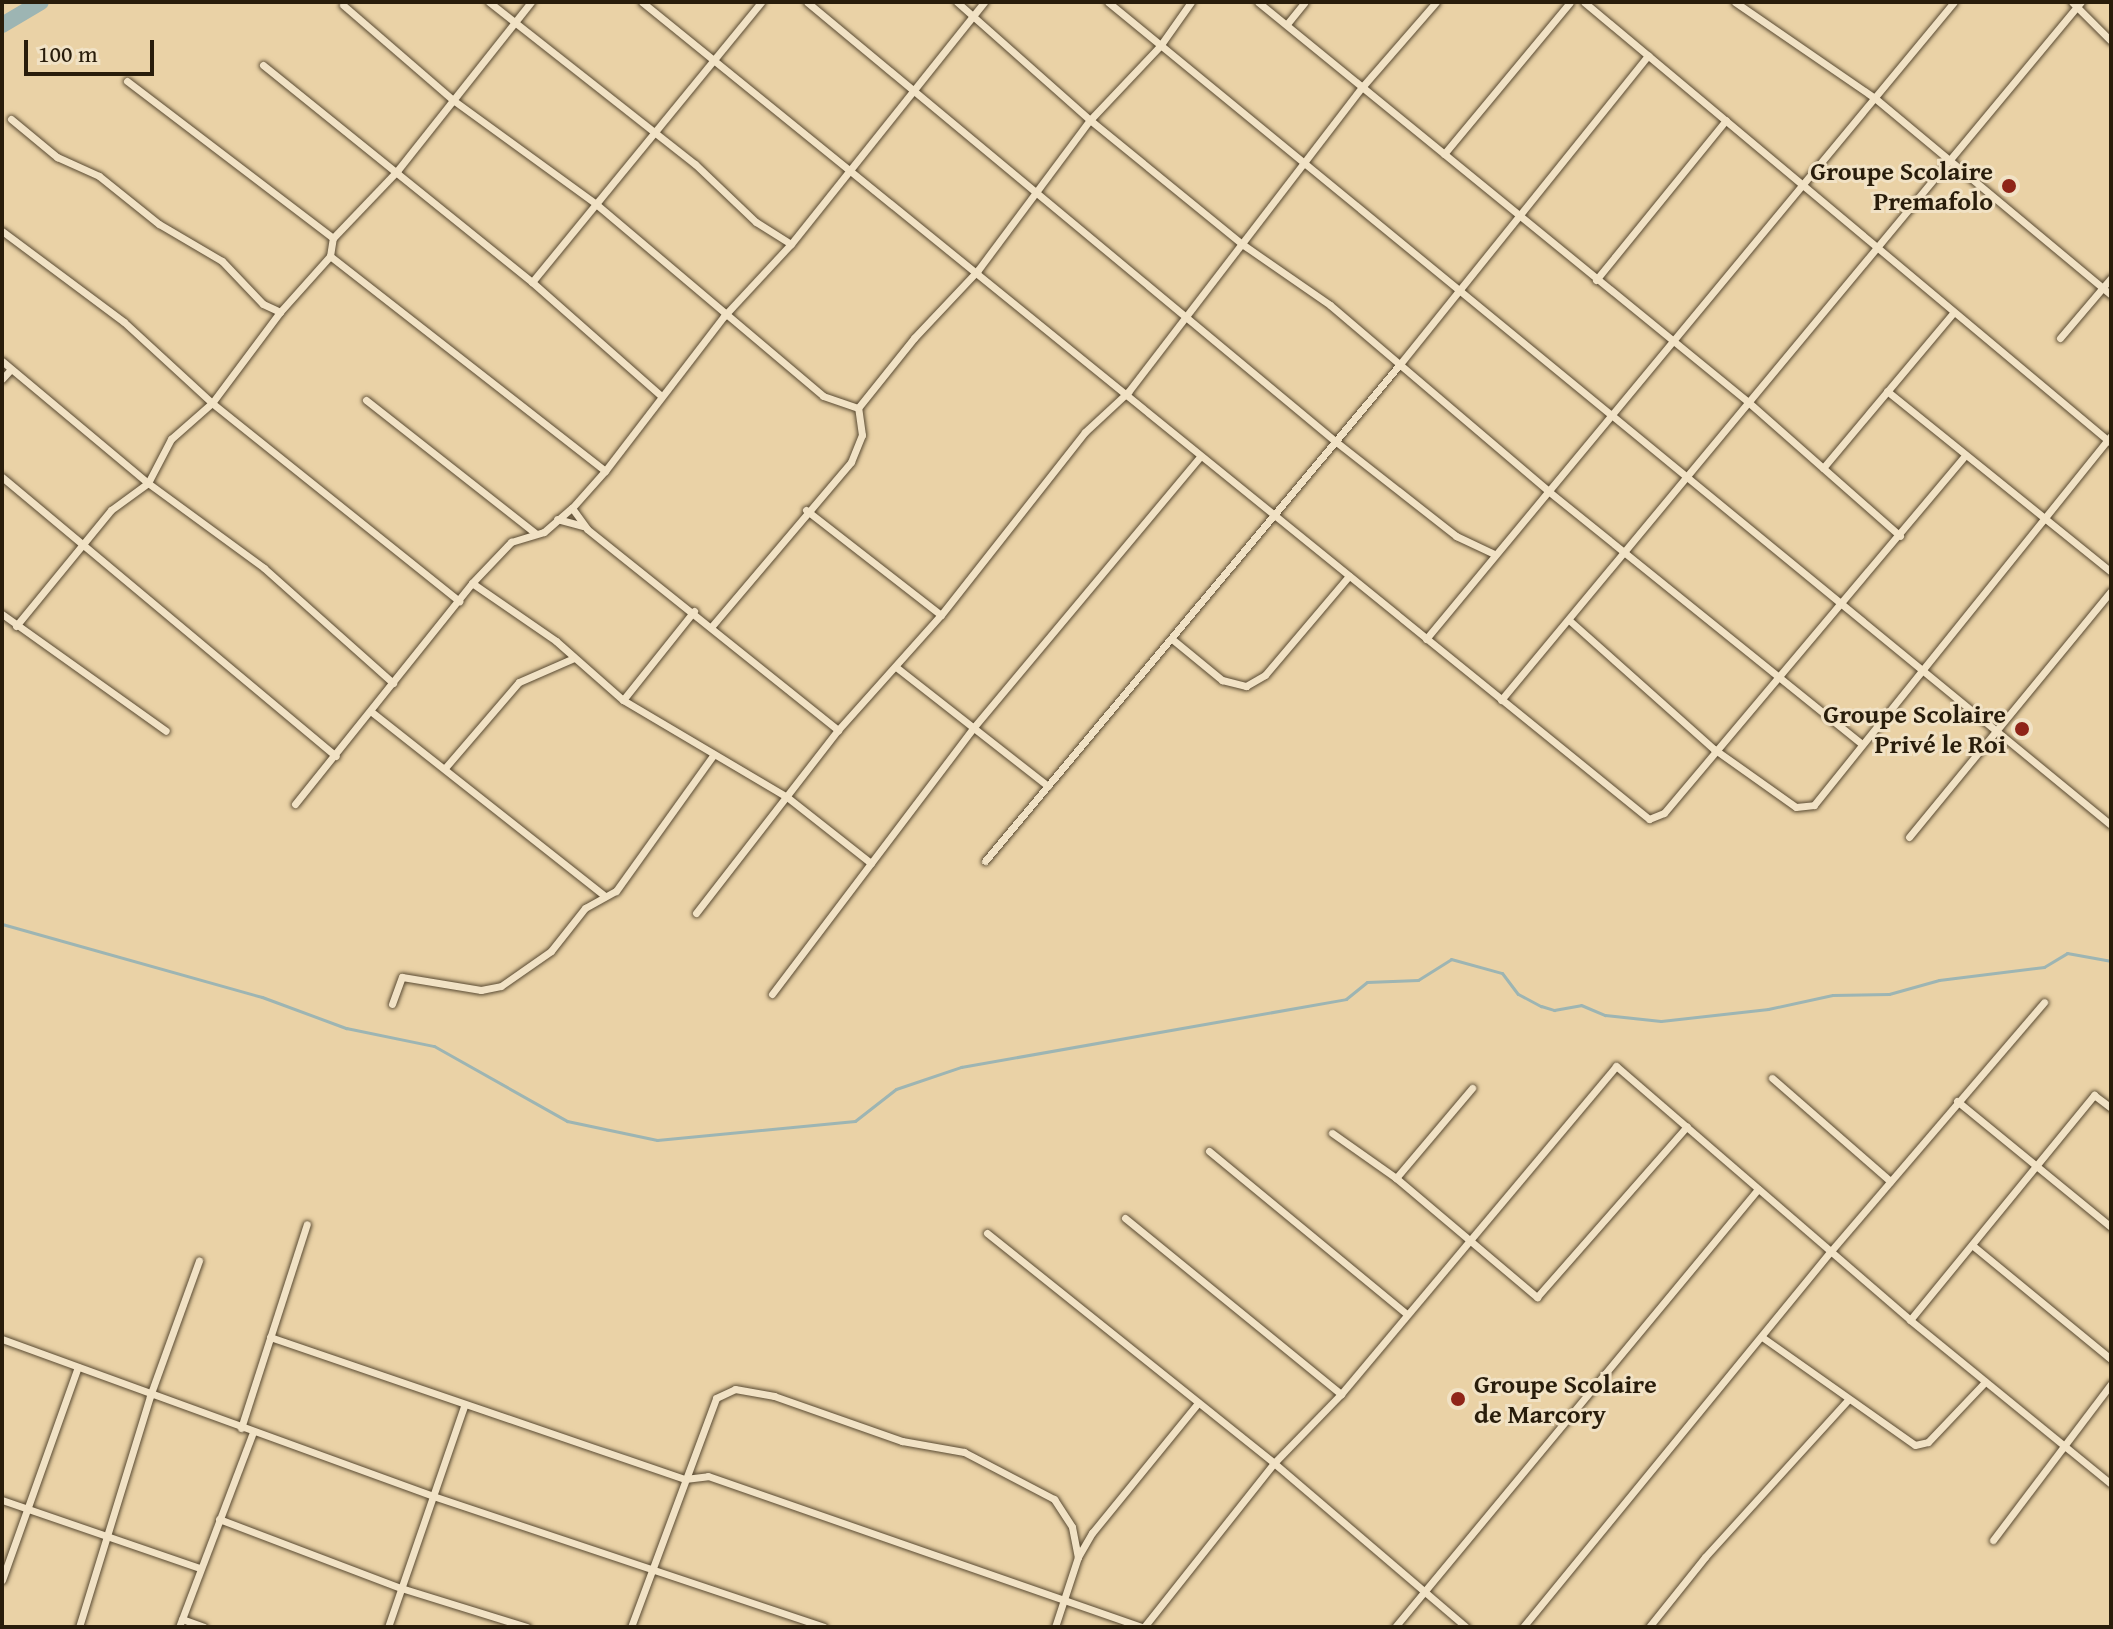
<!DOCTYPE html>
<html>
<head>
<meta charset="utf-8">
<style>
  body { margin:0 }
  #map { position:relative; width:2113px; height:1629px; overflow:hidden; background:#ead2a6; font-family:"Gentium Book Plus",serif }
  div>[style] { position:absolute }
  .stream>* { height:3px; margin:-1.5px; padding:0 1.5px; transform-origin:1.5px; border-radius:1.5px; background:#9db5b3 }
  .river>* { height:16px; margin:-8px; padding:0 8px; transform-origin:8px; border-radius:8px; background:#9db5b3 }
  .roads { filter:drop-shadow(0 0 2px #594a32) drop-shadow(0 0 2px #594a32) }
  .minor>* { height:7px; margin:-3.5px; padding:0 3.5px; transform-origin:3.5px; border-radius:3.5px; background:#f1e2c5 }
  .dots>* { width:22px; height:22px; translate:-50% -50%; box-sizing:border-box; border:4px solid #f1e2c5; border-radius:50% }
  span { translate:-50% -50%; white-space:nowrap; text-align:center; line-height:1.15; -webkit-text-stroke:6px #f1e2c5; paint-order:stroke }
  .poi-label { font-size:26px; color:#291d0b; font-weight:700 }
  .right { translate:-100% -50%; text-align:right }
  .left { translate:0 -50%; text-align:left }
  .frame { position:absolute; inset:0; border:4px solid #291d0b; pointer-events:none }
  .scale { position:absolute; left:24px; top:40px; width:130px; height:36px; box-sizing:border-box; border:4px solid #291d0b; border-top:0; padding-left:10px; font-size:24px; line-height:28px; white-space:nowrap; color:#291d0b; -webkit-text-stroke:6px #f1e2c5; paint-order:stroke }
</style>
</head>
<body>
<div id="map">
  <div class="stream">
    <i style="left:2px;top:924px;width:270px;rotate:15.7deg"></i>
    <i style="left:262px;top:997px;width:90px;rotate:20.3deg"></i>
    <i style="left:346px;top:1028px;width:90px;rotate:11.6deg"></i>
    <i style="left:434px;top:1046px;width:153px;rotate:29.4deg"></i>
    <i style="left:567px;top:1121px;width:92px;rotate:11.9deg"></i>
    <i style="left:657px;top:1140px;width:199px;rotate:-5.5deg"></i>
    <i style="left:855px;top:1121px;width:52px;rotate:-38deg"></i>
    <i style="left:896px;top:1089px;width:69px;rotate:-18.7deg"></i>
    <i style="left:961px;top:1067px;width:391px;rotate:-10deg"></i>
    <i style="left:1346px;top:999px;width:27px;rotate:-39deg"></i>
    <i style="left:1367px;top:982px;width:51px;rotate:-2.2deg"></i>
    <i style="left:1418px;top:980px;width:39px;rotate:-32deg"></i>
    <i style="left:1451px;top:959px;width:53px;rotate:15.4deg"></i>
    <i style="left:1502px;top:973px;width:26px;rotate:53deg"></i>
    <i style="left:1518px;top:994px;width:26px;rotate:28deg"></i>
    <i style="left:1541px;top:1006px;width:14px;rotate:17deg"></i>
    <i style="left:1554px;top:1010px;width:27px;rotate:-10deg"></i>
    <i style="left:1581px;top:1005px;width:26px;rotate:23deg"></i>
    <i style="left:1605px;top:1015px;width:56px;rotate:6.1deg"></i>
    <i style="left:1661px;top:1021px;width:108px;rotate:-6.4deg"></i>
    <i style="left:1768px;top:1009px;width:66px;rotate:-12.2deg"></i>
    <i style="left:1833px;top:995px;width:56px;rotate:-1deg"></i>
    <i style="left:1889px;top:994px;width:52px;rotate:-15.6deg"></i>
    <i style="left:1939px;top:980px;width:106px;rotate:-7.1deg"></i>
    <i style="left:2044px;top:967px;width:27px;rotate:-31deg"></i>
    <i style="left:2067px;top:953px;width:45px;rotate:10.3deg"></i>
  </div>
  <div class="river">
    <i style="left:2px;top:25px;width:45px;rotate:-30.5deg"></i>
  </div>
  <div class="roads">
    <div class="minor">
      <i style="left:489px;top:2px;width:262px;rotate:38.2deg"></i>
      <i style="left:695px;top:164px;width:84px;rotate:43.6deg"></i>
      <i style="left:756px;top:222px;width:41px;rotate:32.2deg"></i>
      <i style="left:642px;top:2px;width:1297px;rotate:39.05deg"></i>
      <i style="left:1649px;top:819px;width:16px;rotate:-22deg"></i>
      <i style="left:1664px;top:813px;width:467px;rotate:-49.9deg"></i>
      <i style="left:807px;top:2px;width:687px;rotate:39.74deg"></i>
      <i style="left:1335px;top:441px;width:154px;rotate:38.1deg"></i>
      <i style="left:1456px;top:536px;width:42px;rotate:25.3deg"></i>
      <i style="left:957px;top:2px;width:178px;rotate:41.6deg"></i>
      <i style="left:1090px;top:120px;width:196px;rotate:39.2deg"></i>
      <i style="left:1242px;top:244px;width:107px;rotate:34.7deg"></i>
      <i style="left:1330px;top:305px;width:285px;rotate:40.4deg"></i>
      <i style="left:1547px;top:490px;width:403px;rotate:38.9deg"></i>
      <i style="left:1108px;top:2px;width:1297px;rotate:39.37deg"></i>
      <i style="left:1258px;top:2px;width:631px;rotate:39.21deg"></i>
      <i style="left:1747px;top:401px;width:204px;rotate:41.4deg"></i>
      <i style="left:1584px;top:2px;width:687px;rotate:39.92deg"></i>
      <i style="left:1735px;top:2px;width:171px;rotate:34.5deg"></i>
      <i style="left:1876px;top:99px;width:306px;rotate:39.8deg"></i>
      <i style="left:2072px;top:2px;width:55px;rotate:45deg"></i>
      <i style="left:343px;top:5px;width:145px;rotate:40.8deg"></i>
      <i style="left:453px;top:100px;width:177px;rotate:36deg"></i>
      <i style="left:596px;top:204px;width:297px;rotate:40.2deg"></i>
      <i style="left:823px;top:396px;width:37px;rotate:19deg"></i>
      <i style="left:1287px;top:24px;width:28px;rotate:-51deg"></i>
      <i style="left:263px;top:65px;width:346px;rotate:38.9deg"></i>
      <i style="left:532px;top:282px;width:171px;rotate:41.4deg"></i>
      <i style="left:127px;top:81px;width:259px;rotate:37.3deg"></i>
      <i style="left:11px;top:119px;width:60px;rotate:39.6deg"></i>
      <i style="left:57px;top:157px;width:46px;rotate:24.3deg"></i>
      <i style="left:99px;top:176px;width:77px;rotate:38.7deg"></i>
      <i style="left:159px;top:224px;width:73px;rotate:30.4deg"></i>
      <i style="left:222px;top:261px;width:59px;rotate:46.4deg"></i>
      <i style="left:263px;top:304px;width:19px;rotate:25deg"></i>
      <i style="left:1444px;top:154px;width:197px;rotate:-50.3deg"></i>
      <i style="left:2px;top:231px;width:152px;rotate:36.7deg"></i>
      <i style="left:124px;top:322px;width:120px;rotate:42.6deg"></i>
      <i style="left:212px;top:403px;width:317px;rotate:38.7deg"></i>
      <i style="left:330px;top:256px;width:349px;rotate:38deg"></i>
      <i style="left:1596px;top:280px;width:206px;rotate:-50.9deg"></i>
      <i style="left:532px;top:282px;width:362px;rotate:-50.7deg"></i>
      <i style="left:2060px;top:338px;width:79px;rotate:-49.6deg"></i>
      <i style="left:2px;top:361px;width:190px;rotate:39.9deg"></i>
      <i style="left:148px;top:483px;width:144px;rotate:36.2deg"></i>
      <i style="left:264px;top:568px;width:173px;rotate:41.7deg"></i>
      <i style="left:2px;top:379px;width:13px;rotate:-48deg"></i>
      <i style="left:1887px;top:391px;width:288px;rotate:38.9deg"></i>
      <i style="left:366px;top:400px;width:216px;rotate:38.2deg"></i>
      <i style="left:1823px;top:468px;width:201px;rotate:-50deg"></i>
      <i style="left:2px;top:477px;width:435px;rotate:39.9deg"></i>
      <i style="left:572px;top:508px;width:26px;rotate:54deg"></i>
      <i style="left:587px;top:529px;width:322px;rotate:38.7deg"></i>
      <i style="left:806px;top:510px;width:171px;rotate:37.9deg"></i>
      <i style="left:557px;top:519px;width:28px;rotate:15deg"></i>
      <i style="left:472px;top:583px;width:102px;rotate:34.6deg"></i>
      <i style="left:556px;top:641px;width:89px;rotate:41.4deg"></i>
      <i style="left:623px;top:700px;width:191px;rotate:30.6deg"></i>
      <i style="left:787px;top:797px;width:107px;rotate:38.2deg"></i>
      <i style="left:2px;top:614px;width:201px;rotate:35.5deg"></i>
      <i style="left:1569px;top:620px;width:194px;rotate:41.7deg"></i>
      <i style="left:1714px;top:749px;width:100px;rotate:35.3deg"></i>
      <i style="left:1796px;top:807px;width:18px;rotate:-6deg"></i>
      <i style="left:1814px;top:805px;width:474px;rotate:-51.2deg"></i>
      <i style="left:16px;top:626px;width:150px;rotate:-50.7deg"></i>
      <i style="left:111px;top:510px;width:46px;rotate:-36.1deg"></i>
      <i style="left:148px;top:483px;width:50px;rotate:-62.4deg"></i>
      <i style="left:171px;top:439px;width:55px;rotate:-41.3deg"></i>
      <i style="left:212px;top:403px;width:114px;rotate:-53.2deg"></i>
      <i style="left:280px;top:312px;width:75px;rotate:-48.2deg"></i>
      <i style="left:330px;top:256px;width:18px;rotate:-81deg"></i>
      <i style="left:333px;top:238px;width:93px;rotate:-46.3deg"></i>
      <i style="left:397px;top:171px;width:216px;rotate:-51.6deg"></i>
      <i style="left:712px;top:626px;width:215px;rotate:-49.7deg"></i>
      <i style="left:851px;top:462px;width:29px;rotate:-68deg"></i>
      <i style="left:862px;top:435px;width:27px;rotate:-98deg"></i>
      <i style="left:858px;top:408px;width:90px;rotate:-51.3deg"></i>
      <i style="left:914px;top:338px;width:93px;rotate:-46.7deg"></i>
      <i style="left:978px;top:270px;width:187px;rotate:-53.3deg"></i>
      <i style="left:1090px;top:120px;width:102px;rotate:-46.6deg"></i>
      <i style="left:1160px;top:46px;width:54px;rotate:-54.8deg"></i>
      <i style="left:1172px;top:639px;width:65px;rotate:39.4deg"></i>
      <i style="left:1222px;top:680px;width:25px;rotate:14deg"></i>
      <i style="left:1246px;top:686px;width:22px;rotate:-30deg"></i>
      <i style="left:1265px;top:675px;width:130px;rotate:-49.7deg"></i>
      <i style="left:1426px;top:639px;width:827px;rotate:-50.35deg"></i>
      <i style="left:896px;top:667px;width:193px;rotate:38.1deg"></i>
      <i style="left:623px;top:700px;width:114px;rotate:-51.4deg"></i>
      <i style="left:1501px;top:700px;width:908px;rotate:-50.28deg"></i>
      <i style="left:373px;top:713px;width:295px;rotate:38.3deg"></i>
      <i style="left:445px;top:768px;width:113px;rotate:-49.3deg"></i>
      <i style="left:519px;top:682px;width:60px;rotate:-23.6deg"></i>
      <i style="left:295px;top:804px;width:283px;rotate:-51.3deg"></i>
      <i style="left:472px;top:583px;width:57px;rotate:-46.4deg"></i>
      <i style="left:511px;top:542px;width:34px;rotate:-17deg"></i>
      <i style="left:544px;top:532px;width:37px;rotate:-41deg"></i>
      <i style="left:572px;top:508px;width:50px;rotate:-48.3deg"></i>
      <i style="left:605px;top:471px;width:195px;rotate:-52.5deg"></i>
      <i style="left:724px;top:316px;width:98px;rotate:-47.1deg"></i>
      <i style="left:791px;top:244px;width:310px;rotate:-51.4deg"></i>
      <i style="left:1909px;top:837px;width:318px;rotate:-50.6deg"></i>
      <i style="left:985px;top:861px;width:647px;rotate:-50.14deg"></i>
      <i style="left:1400px;top:364px;width:396px;rotate:-51.2deg"></i>
      <i style="left:696px;top:913px;width:232px;rotate:-52.2deg"></i>
      <i style="left:838px;top:730px;width:154px;rotate:-48.2deg"></i>
      <i style="left:941px;top:615px;width:233px;rotate:-51.8deg"></i>
      <i style="left:1085px;top:432px;width:59px;rotate:-42.9deg"></i>
      <i style="left:1128px;top:392px;width:386px;rotate:-52.5deg"></i>
      <i style="left:1363px;top:86px;width:111px;rotate:-49deg"></i>
      <i style="left:772px;top:994px;width:335px;rotate:-52.9deg"></i>
      <i style="left:974px;top:727px;width:352px;rotate:-50.1deg"></i>
      <i style="left:392px;top:1004px;width:29px;rotate:-70deg"></i>
      <i style="left:402px;top:977px;width:80px;rotate:9.3deg"></i>
      <i style="left:481px;top:990px;width:20px;rotate:-11deg"></i>
      <i style="left:501px;top:986px;width:61px;rotate:-35deg"></i>
      <i style="left:551px;top:951px;width:55px;rotate:-51.7deg"></i>
      <i style="left:585px;top:908px;width:35px;rotate:-29deg"></i>
      <i style="left:616px;top:891px;width:168px;rotate:-54.4deg"></i>
      <i style="left:1772px;top:1078px;width:157px;rotate:41.1deg"></i>
      <i style="left:1957px;top:1101px;width:199px;rotate:39.3deg"></i>
      <i style="left:1332px;top:1133px;width:78px;rotate:35.1deg"></i>
      <i style="left:1396px;top:1178px;width:185px;rotate:40.2deg"></i>
      <i style="left:1537px;top:1297px;width:227px;rotate:-48.7deg"></i>
      <i style="left:1209px;top:1151px;width:256px;rotate:39.5deg"></i>
      <i style="left:1396px;top:1178px;width:118px;rotate:-49.8deg"></i>
      <i style="left:1125px;top:1218px;width:279px;rotate:39.2deg"></i>
      <i style="left:987px;top:1233px;width:368px;rotate:38.7deg"></i>
      <i style="left:1274px;top:1463px;width:253px;rotate:40.5deg"></i>
      <i style="left:1972px;top:1245px;width:180px;rotate:39.4deg"></i>
      <i style="left:1910px;top:1320px;width:291px;rotate:-50.7deg"></i>
      <i style="left:2094px;top:1095px;width:21px;rotate:37deg"></i>
      <i style="left:270px;top:1337px;width:439px;rotate:18.9deg"></i>
      <i style="left:685px;top:1479px;width:23px;rotate:-7deg"></i>
      <i style="left:708px;top:1476px;width:460px;rotate:19.2deg"></i>
      <i style="left:1762px;top:1337px;width:187px;rotate:35.2deg"></i>
      <i style="left:1915px;top:1445px;width:13px;rotate:-13deg"></i>
      <i style="left:1928px;top:1442px;width:83px;rotate:-46.5deg"></i>
      <i style="left:2px;top:1339px;width:459px;rotate:20deg"></i>
      <i style="left:433px;top:1496px;width:412px;rotate:18.5deg"></i>
      <i style="left:241px;top:1428px;width:214px;rotate:-72.1deg"></i>
      <i style="left:2px;top:1500px;width:209px;rotate:19deg"></i>
      <i style="left:219px;top:1519px;width:195px;rotate:20.8deg"></i>
      <i style="left:401px;top:1588px;width:132px;rotate:17.2deg"></i>
      <i style="left:1993px;top:1540px;width:196px;rotate:-52.9deg"></i>
      <i style="left:2px;top:1580px;width:226px;rotate:-70.4deg"></i>
      <i style="left:182px;top:1619px;width:23px;rotate:20deg"></i>
      <i style="left:79px;top:1627px;width:242px;rotate:-72.9deg"></i>
      <i style="left:150px;top:1396px;width:144px;rotate:-70.1deg"></i>
      <i style="left:179px;top:1627px;width:209px;rotate:-69.2deg"></i>
      <i style="left:388px;top:1627px;width:234px;rotate:-71deg"></i>
      <i style="left:631px;top:1627px;width:244px;rotate:-69.6deg"></i>
      <i style="left:716px;top:1398px;width:21px;rotate:-25deg"></i>
      <i style="left:735px;top:1389px;width:40px;rotate:10deg"></i>
      <i style="left:774px;top:1396px;width:136px;rotate:19.4deg"></i>
      <i style="left:902px;top:1441px;width:63px;rotate:10.1deg"></i>
      <i style="left:964px;top:1452px;width:102px;rotate:27.6deg"></i>
      <i style="left:1054px;top:1499px;width:33px;rotate:57deg"></i>
      <i style="left:1072px;top:1527px;width:31px;rotate:79deg"></i>
      <i style="left:1055px;top:1627px;width:74px;rotate:-71.8deg"></i>
      <i style="left:1078px;top:1557px;width:28px;rotate:-60deg"></i>
      <i style="left:1092px;top:1533px;width:168px;rotate:-50.8deg"></i>
      <i style="left:1144px;top:1627px;width:209px;rotate:-51.6deg"></i>
      <i style="left:1274px;top:1463px;width:96px;rotate:-45.8deg"></i>
      <i style="left:1341px;top:1394px;width:428px;rotate:-50deg"></i>
      <i style="left:1616px;top:1066px;width:389px;rotate:40.8deg"></i>
      <i style="left:1910px;top:1320px;width:259px;rotate:39.2deg"></i>
      <i style="left:1395px;top:1627px;width:569px;rotate:-50.35deg"></i>
      <i style="left:1523px;top:1627px;width:485px;rotate:-50.7deg"></i>
      <i style="left:1830px;top:1252px;width:329px;rotate:-49.4deg"></i>
      <i style="left:1649px;top:1627px;width:90px;rotate:-51.3deg"></i>
      <i style="left:1705px;top:1557px;width:211px;rotate:-47.7deg"></i>
    </div>
  </div>
  <div class="dots">
    <i style="left:2009px;top:186px;background:#8f2418"></i>
    <i style="left:2022px;top:729px;background:#8f2418"></i>
    <i style="left:1458px;top:1399px;background:#8f2418"></i>
  </div>
  <div class="poi-label">
    <span class="right" style="left:1993px;top:186px">Groupe Scolaire<br>Premafolo</span>
    <span class="right" style="left:2006px;top:729px">Groupe Scolaire<br>Privé le Roi</span>
    <span class="left" style="left:1474px;top:1399px">Groupe Scolaire<br>de Marcory</span>
  </div>
  <div class="frame"></div>
  <div class="scale">100 m</div>
</div>
</body>
</html>
